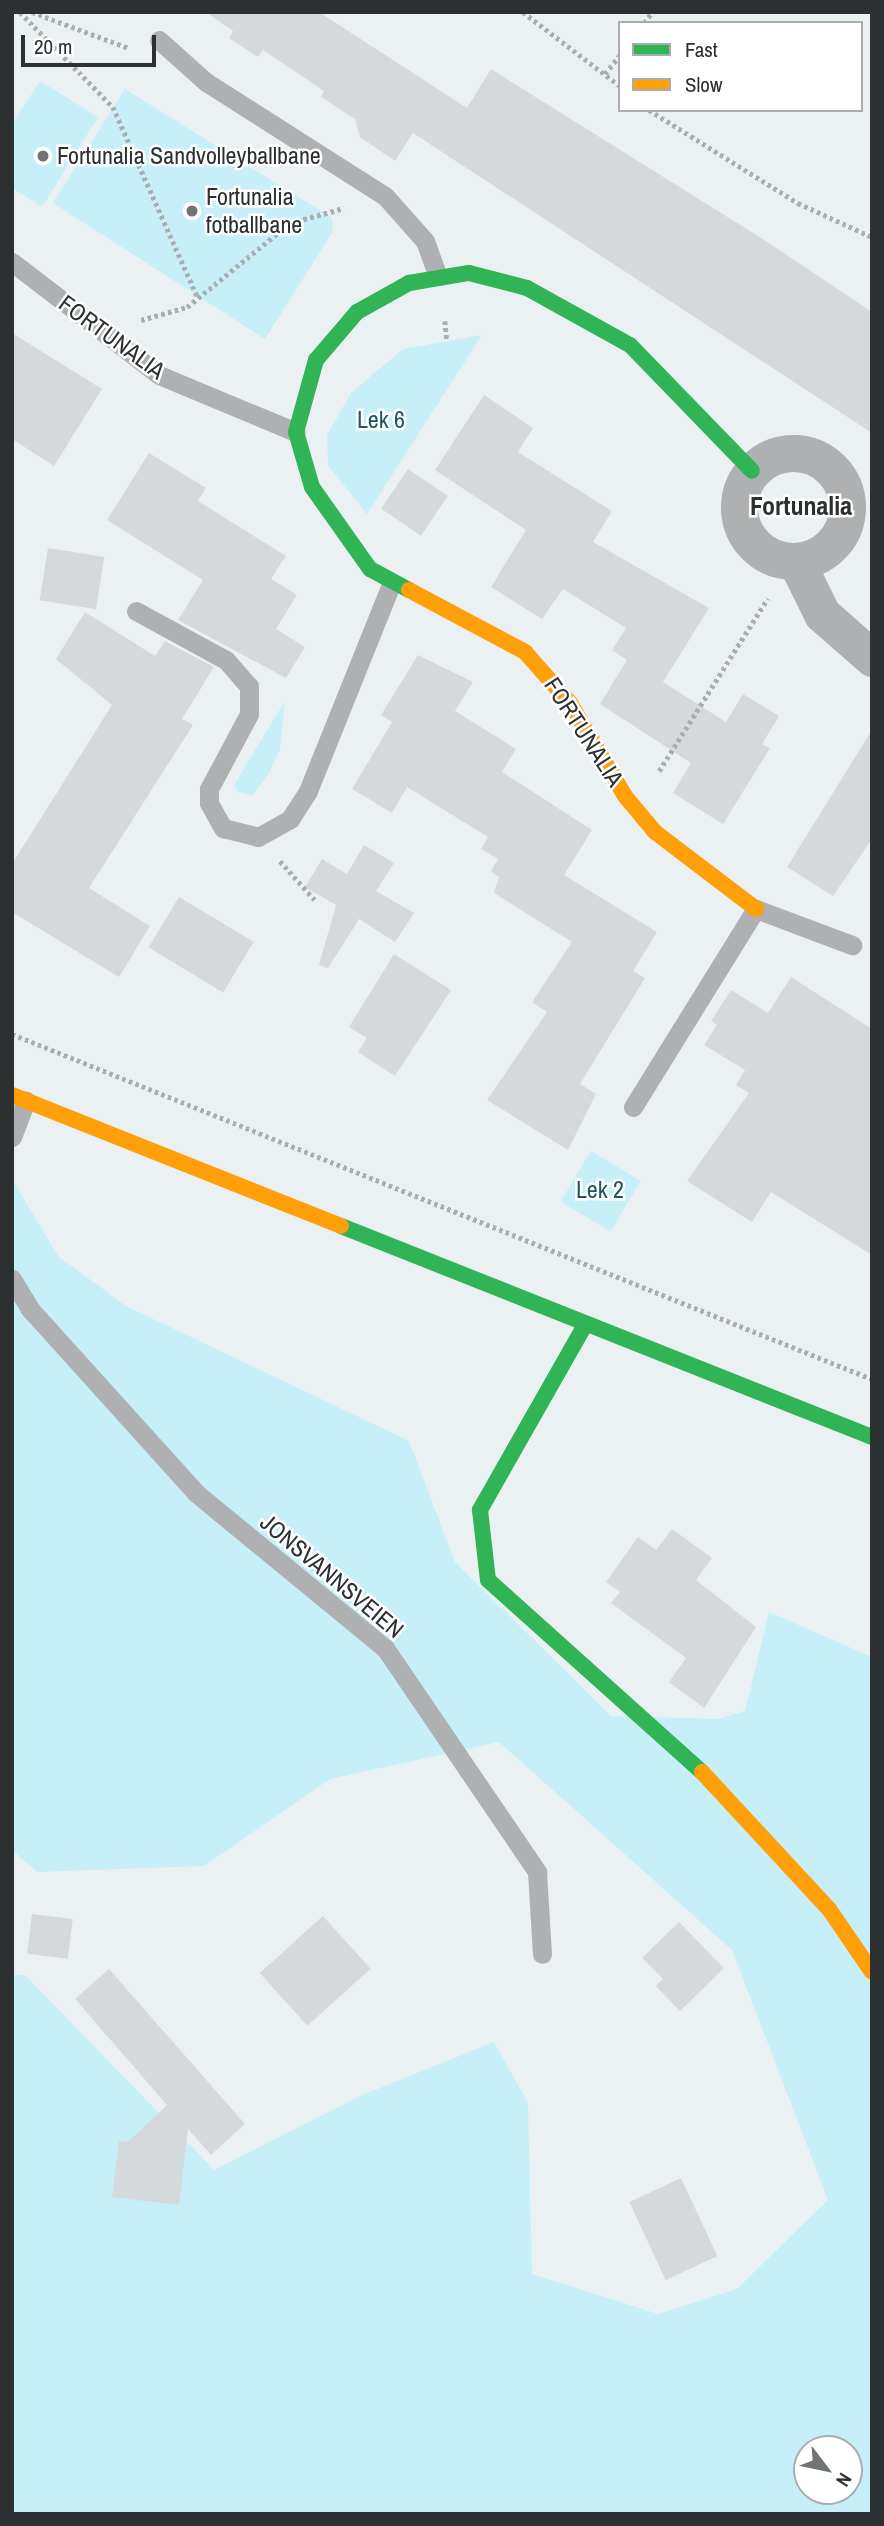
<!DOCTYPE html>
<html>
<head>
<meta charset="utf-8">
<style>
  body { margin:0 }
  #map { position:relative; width:884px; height:2526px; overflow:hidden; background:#ebf1f2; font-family:"Archivo Narrow",sans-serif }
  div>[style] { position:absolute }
  .green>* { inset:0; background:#c6eff8; transform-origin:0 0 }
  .building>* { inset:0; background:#d5d9db; transform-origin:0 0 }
  .path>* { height:4.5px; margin-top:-2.25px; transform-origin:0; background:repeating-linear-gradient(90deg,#aaaeaf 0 3.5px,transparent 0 7px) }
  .lane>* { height:19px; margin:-9.5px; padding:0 9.5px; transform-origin:9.5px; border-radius:9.5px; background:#afb0b1 }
  .street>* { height:37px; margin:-18.5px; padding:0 18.5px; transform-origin:18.5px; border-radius:18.5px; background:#afb0b1 }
  .street>.ring { margin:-18.5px; padding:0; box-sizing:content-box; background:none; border:37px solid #afb0b1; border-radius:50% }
  .fast>* { height:16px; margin:-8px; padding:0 8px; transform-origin:8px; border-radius:8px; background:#30b455 }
  .slow>* { height:16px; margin:-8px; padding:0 8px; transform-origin:8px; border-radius:8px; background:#ff9f0a }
  .dots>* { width:19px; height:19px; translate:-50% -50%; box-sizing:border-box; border:4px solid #fff; border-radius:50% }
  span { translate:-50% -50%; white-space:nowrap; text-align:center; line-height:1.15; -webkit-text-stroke:5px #fff; paint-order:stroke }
  .poi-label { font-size:24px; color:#2c3031 }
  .left { translate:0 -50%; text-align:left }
  .street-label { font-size:24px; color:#2c3031 }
  .park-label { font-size:24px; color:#1b5661 }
  .neighbourhood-label { font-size:26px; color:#2c3031; font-weight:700 }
  .frame { position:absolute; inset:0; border:14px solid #2c3031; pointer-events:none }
  .legend { position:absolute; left:618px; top:21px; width:245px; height:91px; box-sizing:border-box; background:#fff; border:2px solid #abacad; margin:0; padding:9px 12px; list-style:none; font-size:21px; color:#2c3031 }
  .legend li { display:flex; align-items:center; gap:14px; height:35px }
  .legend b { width:35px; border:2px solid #abacad }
  .north { position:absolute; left:793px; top:2435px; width:70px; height:70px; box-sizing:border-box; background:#fff; border:2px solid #abacad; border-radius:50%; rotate:122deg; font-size:19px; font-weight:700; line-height:28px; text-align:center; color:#2c3031 }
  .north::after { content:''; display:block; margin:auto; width:24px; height:32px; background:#6f7475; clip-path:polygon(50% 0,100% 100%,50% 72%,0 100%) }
  .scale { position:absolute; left:21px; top:35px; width:135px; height:32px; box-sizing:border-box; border:4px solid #2c3031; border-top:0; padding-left:9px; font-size:21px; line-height:24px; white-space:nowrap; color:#2c3031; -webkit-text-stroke:5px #fff; paint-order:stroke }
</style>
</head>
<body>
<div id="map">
  <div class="green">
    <i style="clip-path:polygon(40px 81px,98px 117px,42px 207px,12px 188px,12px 124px)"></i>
    <i style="clip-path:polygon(125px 89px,332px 218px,333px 231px,265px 339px,53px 203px)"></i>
    <i style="clip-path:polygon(482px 335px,367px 514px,328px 465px,327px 435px,351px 393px,403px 349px)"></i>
    <i style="clip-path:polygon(285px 701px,280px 749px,268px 775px,253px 795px,238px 792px,234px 785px)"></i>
    <i style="left:591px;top:1151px;width:58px;height:59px;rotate:31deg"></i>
    <i style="clip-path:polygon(evenodd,12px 1179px,58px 1256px,126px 1306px,409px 1441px,455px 1562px,611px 1716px,718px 1719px,745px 1711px,769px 1612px,872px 1657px,872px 2514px,12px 2514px,12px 1975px,25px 1975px,214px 2170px,360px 2096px,494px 2042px,528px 2103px,532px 2274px,658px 2314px,737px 2289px,828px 2200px,732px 1950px,499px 1742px,330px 1779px,204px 1866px,37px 1872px,12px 1850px,12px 1179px,807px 2449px,849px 2449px,849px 2491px,807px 2491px,807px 2449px)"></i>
  </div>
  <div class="building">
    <i style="clip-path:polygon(206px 12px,319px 12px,467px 108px,491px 69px,766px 241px,872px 312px,872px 433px,413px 133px,395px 161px,360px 137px,355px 119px,321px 97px,324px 91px,263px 50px,258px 57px,229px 38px,233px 31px)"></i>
    <i style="clip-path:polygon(12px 333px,102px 389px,54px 466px,12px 439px)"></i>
    <i style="clip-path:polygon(484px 395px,533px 428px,518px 452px,612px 511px,593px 542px,709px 608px,663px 682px,726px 722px,743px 694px,779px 716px,762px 744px,770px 748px,723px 824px,673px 793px,691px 763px,600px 704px,627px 660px,612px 650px,626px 628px,563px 589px,542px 619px,491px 587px,526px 530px,435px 470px)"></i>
    <i style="clip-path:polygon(149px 453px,206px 488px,198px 501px,286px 556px,271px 579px,297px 595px,276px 629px,305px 647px,286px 678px,178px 620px,203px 580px,107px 520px)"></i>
    <i style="left:408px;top:469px;width:48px;height:48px;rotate:34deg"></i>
    <i style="left:48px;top:548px;width:57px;height:53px;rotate:9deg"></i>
    <i style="clip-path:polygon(85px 612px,155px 656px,165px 641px,214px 667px,182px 719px,193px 725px,89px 888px,150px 926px,119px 977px,12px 912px,12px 864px,112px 705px,56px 659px)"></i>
    <i style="clip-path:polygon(418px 655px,473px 682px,455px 711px,516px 749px,502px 772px,592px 830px,564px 875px,657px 932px,633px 971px,645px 978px,580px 1084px,596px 1094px,568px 1150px,487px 1100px,547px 1012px,532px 1002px,572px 942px,494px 893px,499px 877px,491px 871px,498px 859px,481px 849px,488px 837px,407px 787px,392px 813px,352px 789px,392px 722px,381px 715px)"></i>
    <i style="clip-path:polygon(872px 730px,872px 839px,833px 896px,787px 867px)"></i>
    <i style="clip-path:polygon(364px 845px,394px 863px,376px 891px,414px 913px,395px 942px,359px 919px,328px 968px,319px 965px,336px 905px,305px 887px,322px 859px,347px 874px)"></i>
    <i style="left:179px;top:897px;width:87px;height:59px;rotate:31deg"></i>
    <i style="clip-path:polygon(394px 954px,451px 990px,395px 1076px,358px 1052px,367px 1038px,349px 1027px)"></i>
    <i style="clip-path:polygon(791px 977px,872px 1029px,872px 1255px,771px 1192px,752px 1222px,687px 1181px,749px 1093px,736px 1085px,745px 1070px,704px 1045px,717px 1025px,711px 1021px,731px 990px,768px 1013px)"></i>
    <i style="clip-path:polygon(672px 1529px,712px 1558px,696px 1580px,756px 1627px,704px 1708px,669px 1682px,686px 1658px,611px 1603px,620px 1592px,606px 1582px,638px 1537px,656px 1550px)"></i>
    <i style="left:32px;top:1914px;width:41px;height:40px;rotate:7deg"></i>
    <i style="left:323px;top:1916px;width:71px;height:85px;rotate:48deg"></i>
    <i style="clip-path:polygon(679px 1922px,724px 1968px,680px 2011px,656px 1986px,663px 1979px,642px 1958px)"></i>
    <i style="clip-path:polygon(109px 1969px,245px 2124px,211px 2155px,188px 2129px,179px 2205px,112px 2197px,119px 2141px,128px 2142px,167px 2105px,75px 1999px)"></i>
    <i style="left:681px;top:2178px;width:86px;height:57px;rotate:65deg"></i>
  </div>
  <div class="path">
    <i style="left:20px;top:12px;width:133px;rotate:45.6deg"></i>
    <i style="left:113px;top:107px;width:209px;rotate:66deg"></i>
    <i style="left:32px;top:12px;width:103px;rotate:20.4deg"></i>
    <i style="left:523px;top:12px;width:122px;rotate:37.3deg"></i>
    <i style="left:644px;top:23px;width:14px;rotate:-54deg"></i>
    <i style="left:605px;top:74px;width:24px;rotate:-52deg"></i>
    <i style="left:649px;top:110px;width:176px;rotate:32deg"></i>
    <i style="left:798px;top:203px;width:81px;rotate:24.7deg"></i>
    <i style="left:141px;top:320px;width:48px;rotate:-15.8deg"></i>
    <i style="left:187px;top:307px;width:133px;rotate:-39.2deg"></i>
    <i style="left:290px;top:223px;width:56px;rotate:-15.5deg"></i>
    <i style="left:445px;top:321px;width:20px;rotate:84deg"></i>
    <i style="left:659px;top:771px;width:204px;rotate:-57.8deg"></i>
    <i style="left:280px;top:861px;width:52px;rotate:48.1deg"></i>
    <i style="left:12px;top:1034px;width:927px;rotate:21.86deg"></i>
  </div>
  <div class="lane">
    <i style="left:159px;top:40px;width:63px;rotate:41.8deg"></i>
    <i style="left:206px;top:82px;width:212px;rotate:32.5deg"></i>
    <i style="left:385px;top:196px;width:60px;rotate:48.4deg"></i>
    <i style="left:425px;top:241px;width:35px;rotate:70deg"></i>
    <i style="left:12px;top:262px;width:185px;rotate:37.5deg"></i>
    <i style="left:159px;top:375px;width:148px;rotate:22.6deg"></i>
    <i style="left:136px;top:611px;width:102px;rotate:28.6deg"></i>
    <i style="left:226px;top:660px;width:35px;rotate:49deg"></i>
    <i style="left:249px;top:686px;width:28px;rotate:90deg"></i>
    <i style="left:249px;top:714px;width:85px;rotate:118.1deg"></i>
    <i style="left:209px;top:789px;width:14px;rotate:90deg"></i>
    <i style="left:209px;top:803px;width:29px;rotate:61deg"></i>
    <i style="left:223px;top:828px;width:36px;rotate:14deg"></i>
    <i style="left:258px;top:837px;width:37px;rotate:-29deg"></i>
    <i style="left:290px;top:819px;width:33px;rotate:-57deg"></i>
    <i style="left:308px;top:791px;width:222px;rotate:-68.1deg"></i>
    <i style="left:633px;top:1107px;width:233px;rotate:-58.2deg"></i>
    <i style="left:756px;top:909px;width:103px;rotate:20.6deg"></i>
    <i style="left:12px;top:1137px;width:39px;rotate:-69deg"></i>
    <i style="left:12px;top:1279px;width:35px;rotate:59deg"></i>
    <i style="left:30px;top:1309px;width:248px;rotate:47.9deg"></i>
    <i style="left:196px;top:1493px;width:244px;rotate:39.4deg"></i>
    <i style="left:385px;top:1648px;width:271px;rotate:55.8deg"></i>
    <i style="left:537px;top:1872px;width:82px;rotate:86.5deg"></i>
  </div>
  <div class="street">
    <i class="ring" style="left:739px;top:453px;width:71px;height:71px"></i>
    <i style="left:796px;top:561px;width:59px;rotate:63.9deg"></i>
    <i style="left:822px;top:614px;width:67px;rotate:41.3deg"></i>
  </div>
  <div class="fast">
    <i style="left:409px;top:590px;width:44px;rotate:-151.7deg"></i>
    <i style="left:370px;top:569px;width:100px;rotate:-125.3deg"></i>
    <i style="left:312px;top:487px;width:57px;rotate:-106.2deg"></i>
    <i style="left:296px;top:432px;width:75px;rotate:-74.5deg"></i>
    <i style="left:316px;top:360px;width:63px;rotate:-49.5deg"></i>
    <i style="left:357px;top:312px;width:60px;rotate:-29.1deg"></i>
    <i style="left:409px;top:283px;width:61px;rotate:-9.5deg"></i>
    <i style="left:469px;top:273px;width:60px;rotate:14.5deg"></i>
    <i style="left:527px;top:288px;width:118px;rotate:29deg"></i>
    <i style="left:630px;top:345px;width:175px;rotate:45.9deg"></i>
    <i style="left:341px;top:1226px;width:571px;rotate:21.67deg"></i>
    <i style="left:585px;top:1325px;width:213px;rotate:119.6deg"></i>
    <i style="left:480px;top:1510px;width:70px;rotate:83.5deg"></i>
    <i style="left:488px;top:1580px;width:288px;rotate:41.9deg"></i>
  </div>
  <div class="slow">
    <i style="left:409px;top:590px;width:132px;rotate:28.1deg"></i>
    <i style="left:525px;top:652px;width:68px;rotate:48.6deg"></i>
    <i style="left:570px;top:703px;width:108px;rotate:59.4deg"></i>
    <i style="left:625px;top:796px;width:47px;rotate:50.2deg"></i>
    <i style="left:655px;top:832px;width:127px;rotate:37.3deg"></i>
    <i style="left:12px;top:1095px;width:354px;rotate:21.7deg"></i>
    <i style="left:702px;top:1772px;width:187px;rotate:47.2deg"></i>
    <i style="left:829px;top:1909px;width:76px;rotate:55.7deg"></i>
  </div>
  <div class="dots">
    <i style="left:43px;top:156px;background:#6f7475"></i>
    <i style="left:192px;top:211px;background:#6f7475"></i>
  </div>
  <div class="poi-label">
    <span class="left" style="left:57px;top:156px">Fortunalia Sandvolleyballbane</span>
    <span class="left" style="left:206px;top:211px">Fortunalia<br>fotballbane</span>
  </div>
  <div class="street-label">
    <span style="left:112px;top:337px;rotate:36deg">FORTUNALIA</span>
    <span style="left:584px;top:732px;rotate:57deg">FORTUNALIA</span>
    <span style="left:332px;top:1576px;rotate:40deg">JONSVANNSVEIEN</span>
  </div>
  <div class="park-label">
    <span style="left:381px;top:420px">Lek 6</span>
    <span style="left:600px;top:1190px">Lek 2</span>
  </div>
  <div class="neighbourhood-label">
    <span style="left:801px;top:506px">Fortunalia</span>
  </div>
  <div class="frame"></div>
  <ul class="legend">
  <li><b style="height:9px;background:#30b455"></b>Fast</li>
  <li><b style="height:9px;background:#ff9f0a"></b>Slow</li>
  </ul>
  <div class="north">N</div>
  <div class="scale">20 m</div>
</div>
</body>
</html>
